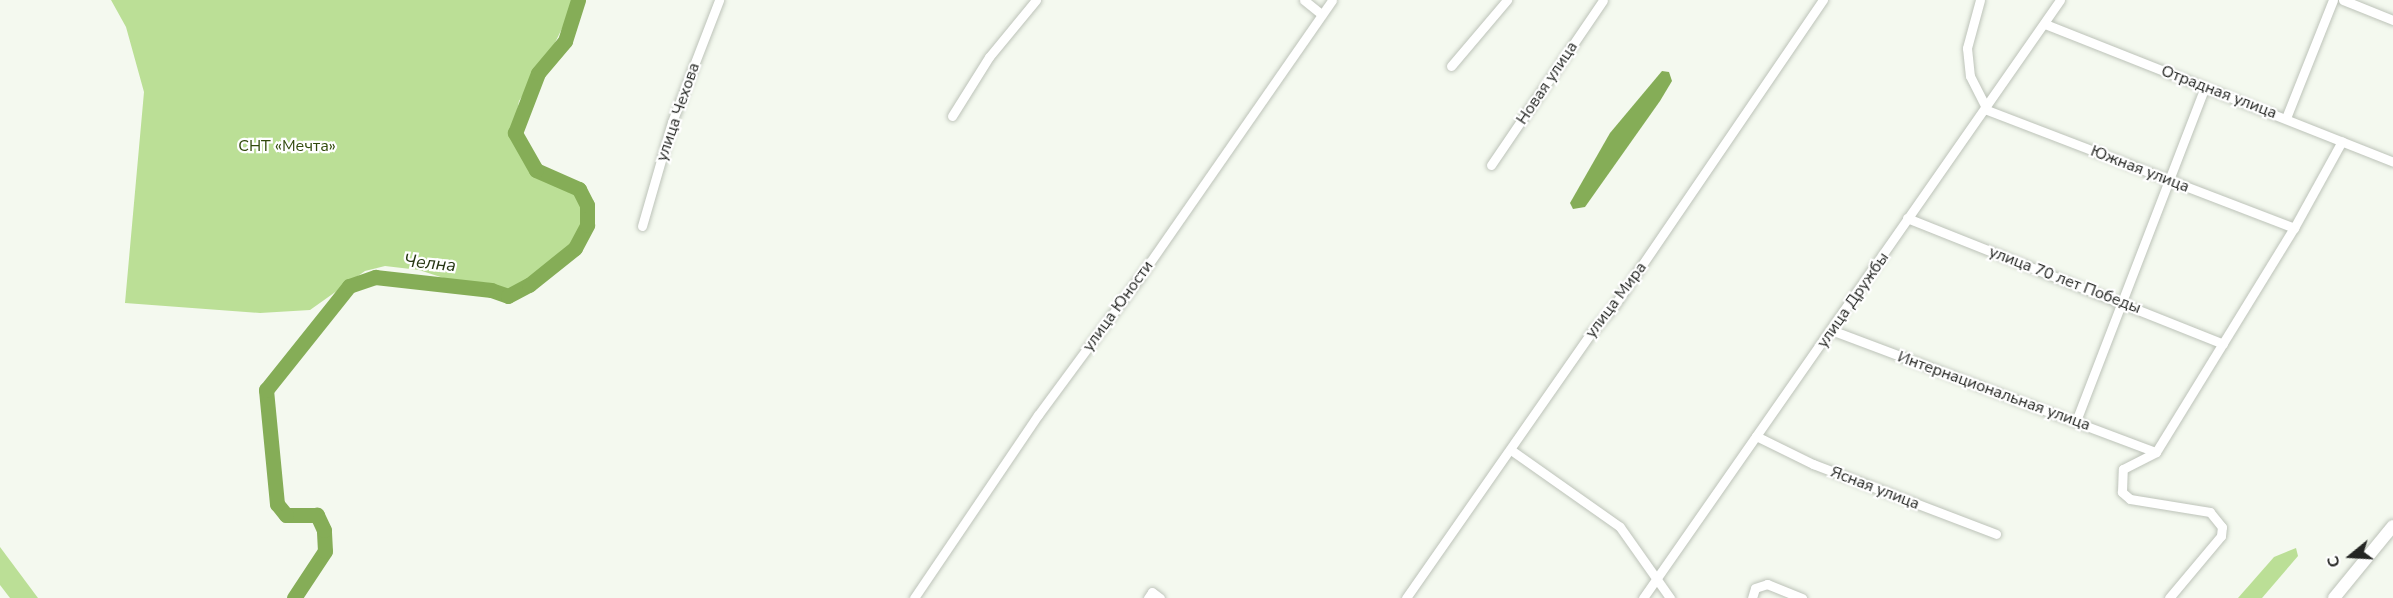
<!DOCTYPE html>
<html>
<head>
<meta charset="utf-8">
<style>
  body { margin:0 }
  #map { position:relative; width:2393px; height:598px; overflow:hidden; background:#f4f9ef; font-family:"Nunito Sans",sans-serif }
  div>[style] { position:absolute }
  .green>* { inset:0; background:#bbdf96 }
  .water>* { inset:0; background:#85ad57 }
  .river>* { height:15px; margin:-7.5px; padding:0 7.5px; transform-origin:7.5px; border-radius:7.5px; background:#85ad57 }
  .roads { filter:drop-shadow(0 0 2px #bdc3b9) drop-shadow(0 0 2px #bdc3b9) }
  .minor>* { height:9px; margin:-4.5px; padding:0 4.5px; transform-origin:4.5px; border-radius:4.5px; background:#fff }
  .major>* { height:12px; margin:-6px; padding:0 6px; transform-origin:6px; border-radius:6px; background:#fff }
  span { translate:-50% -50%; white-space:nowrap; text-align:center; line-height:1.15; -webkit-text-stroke:4.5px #fff; paint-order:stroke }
  .street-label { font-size:16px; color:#242623 }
  .park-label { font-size:16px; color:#314a0c }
  .water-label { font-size:18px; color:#263613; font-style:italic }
  .north { position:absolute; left:2321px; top:526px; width:60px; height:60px; -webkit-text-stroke:4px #fff; paint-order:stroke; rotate:252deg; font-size:16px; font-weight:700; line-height:24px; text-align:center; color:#242623 }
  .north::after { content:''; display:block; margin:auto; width:21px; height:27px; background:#242623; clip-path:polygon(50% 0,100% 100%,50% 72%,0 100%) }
</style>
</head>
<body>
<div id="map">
  <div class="green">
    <i style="clip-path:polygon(111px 0,576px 0,548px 57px,519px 101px,515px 121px,538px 166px,575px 181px,583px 194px,588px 207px,577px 238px,525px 287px,512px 294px,489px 283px,453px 281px,419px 270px,385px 266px,365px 271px,310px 310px,260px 313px,125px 303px,144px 92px,126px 27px)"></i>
    <i style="clip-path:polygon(0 547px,38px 598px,10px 598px,0 585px)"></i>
    <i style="clip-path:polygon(2296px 548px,2298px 556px,2262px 598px,2238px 598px,2274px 557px)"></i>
  </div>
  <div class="water">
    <i style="clip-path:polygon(1662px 71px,1669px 72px,1672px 81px,1660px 101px,1585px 207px,1573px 209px,1570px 203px,1610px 133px)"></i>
  </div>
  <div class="river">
    <i style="left:294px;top:598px;width:56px;rotate:-56.6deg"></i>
    <i style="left:325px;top:551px;width:21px;rotate:-93deg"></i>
    <i style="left:324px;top:530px;width:17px;rotate:-115deg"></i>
    <i style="left:317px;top:515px;width:31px;rotate:180deg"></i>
    <i style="left:286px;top:515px;width:14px;rotate:-129deg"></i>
    <i style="left:277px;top:504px;width:115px;rotate:-95.5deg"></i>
    <i style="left:266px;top:390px;width:133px;rotate:-51.4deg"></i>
    <i style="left:349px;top:286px;width:28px;rotate:-19deg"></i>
    <i style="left:375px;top:277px;width:117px;rotate:6.4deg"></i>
    <i style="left:491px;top:290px;width:18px;rotate:19deg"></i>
    <i style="left:508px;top:296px;width:24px;rotate:-28deg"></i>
    <i style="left:529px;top:285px;width:59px;rotate:-38.8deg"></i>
    <i style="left:575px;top:248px;width:26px;rotate:-62deg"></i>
    <i style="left:587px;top:225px;width:20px;rotate:-90deg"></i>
    <i style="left:587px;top:205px;width:18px;rotate:-117deg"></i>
    <i style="left:579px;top:189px;width:47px;rotate:-156.2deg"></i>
    <i style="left:536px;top:170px;width:43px;rotate:-119.6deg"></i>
    <i style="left:515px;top:133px;width:64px;rotate:-69deg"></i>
    <i style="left:538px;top:73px;width:42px;rotate:-49.8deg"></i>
    <i style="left:565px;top:41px;width:43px;rotate:-72.4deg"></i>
  </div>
  <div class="roads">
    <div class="minor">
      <i style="left:1304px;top:0;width:22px;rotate:39deg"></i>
      <i style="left:1980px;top:0;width:50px;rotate:105.2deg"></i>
      <i style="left:1967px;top:48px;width:28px;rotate:84deg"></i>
      <i style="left:1970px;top:76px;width:38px;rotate:63deg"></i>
      <i style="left:1987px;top:110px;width:329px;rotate:21deg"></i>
      <i style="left:2343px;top:0;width:54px;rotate:21.8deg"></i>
      <i style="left:2045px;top:24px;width:374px;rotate:21.6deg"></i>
      <i style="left:1451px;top:66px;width:87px;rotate:-49.7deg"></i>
      <i style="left:952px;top:116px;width:70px;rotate:-57.9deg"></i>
      <i style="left:989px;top:57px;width:74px;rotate:-50.5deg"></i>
      <i style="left:2286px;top:118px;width:127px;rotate:-68.3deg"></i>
      <i style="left:1491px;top:165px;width:199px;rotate:-55.8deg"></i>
      <i style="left:1907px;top:218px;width:340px;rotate:21.7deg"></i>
      <i style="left:642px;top:226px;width:108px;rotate:-73.9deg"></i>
      <i style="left:672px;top:122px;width:131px;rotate:-68.9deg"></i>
      <i style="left:1831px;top:330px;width:347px;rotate:20.6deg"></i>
      <i style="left:2076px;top:421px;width:358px;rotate:-68.9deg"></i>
      <i style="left:1756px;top:436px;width:64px;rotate:26.2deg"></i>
      <i style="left:1813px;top:464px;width:196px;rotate:20.9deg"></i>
      <i style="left:1511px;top:450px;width:133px;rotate:35.2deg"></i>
      <i style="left:1620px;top:527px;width:87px;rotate:54.8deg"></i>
      <i style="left:914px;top:598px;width:221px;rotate:-55.9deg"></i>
      <i style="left:1038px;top:415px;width:170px;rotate:-53.6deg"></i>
      <i style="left:1139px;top:278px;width:338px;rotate:-55.2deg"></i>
      <i style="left:1148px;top:598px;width:7px;rotate:-56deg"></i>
      <i style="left:1152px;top:592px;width:10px;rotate:37deg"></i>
      <i style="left:1406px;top:598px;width:323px;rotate:-55.1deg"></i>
      <i style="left:1591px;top:333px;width:35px;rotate:-50deg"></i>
      <i style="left:1614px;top:306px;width:371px;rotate:-55.7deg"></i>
      <i style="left:1643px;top:598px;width:729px;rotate:-55.11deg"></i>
      <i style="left:1752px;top:598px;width:10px;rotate:-73deg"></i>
      <i style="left:1755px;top:588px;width:13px;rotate:-18deg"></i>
      <i style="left:1767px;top:584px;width:38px;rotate:22deg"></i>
      <i style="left:2169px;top:598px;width:81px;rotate:-50deg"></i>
      <i style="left:2221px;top:536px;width:9px;rotate:-84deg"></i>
      <i style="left:2222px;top:527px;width:19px;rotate:-129deg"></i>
      <i style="left:2210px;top:512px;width:81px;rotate:-170.8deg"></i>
      <i style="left:2130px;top:499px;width:11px;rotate:-139deg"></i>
      <i style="left:2122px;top:492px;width:23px;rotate:-88deg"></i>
      <i style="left:2123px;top:469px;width:37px;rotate:-27deg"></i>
      <i style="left:2156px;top:452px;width:263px;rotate:-58.4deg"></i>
      <i style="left:2294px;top:228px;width:99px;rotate:-61.1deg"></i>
    </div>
    <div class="major">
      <i style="left:2334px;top:598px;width:93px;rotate:-50.7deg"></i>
    </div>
  </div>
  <div class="street-label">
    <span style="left:1547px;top:83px;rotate:-56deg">Новая улица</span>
    <span style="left:2219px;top:92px;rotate:21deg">Отрадная улица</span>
    <span style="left:678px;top:112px;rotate:-71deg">улица Чехова</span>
    <span style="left:2140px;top:169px;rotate:21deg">Южная улица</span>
    <span style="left:2065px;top:280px;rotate:21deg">улица 70 лет Победы</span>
    <span style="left:1616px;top:300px;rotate:-53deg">улица Мира</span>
    <span style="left:1853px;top:300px;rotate:-55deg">улица Дружбы</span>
    <span style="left:1118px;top:306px;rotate:-54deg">улица Юности</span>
    <span style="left:1994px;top:391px;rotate:20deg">Интернациональная улица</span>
    <span style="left:1875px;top:488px;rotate:21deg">Ясная улица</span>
  </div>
  <div class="park-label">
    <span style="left:287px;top:146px">СНТ «Мечта»</span>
  </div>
  <div class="water-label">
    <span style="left:430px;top:263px;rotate:6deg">Челна</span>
  </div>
  <div class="north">С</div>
</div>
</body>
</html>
